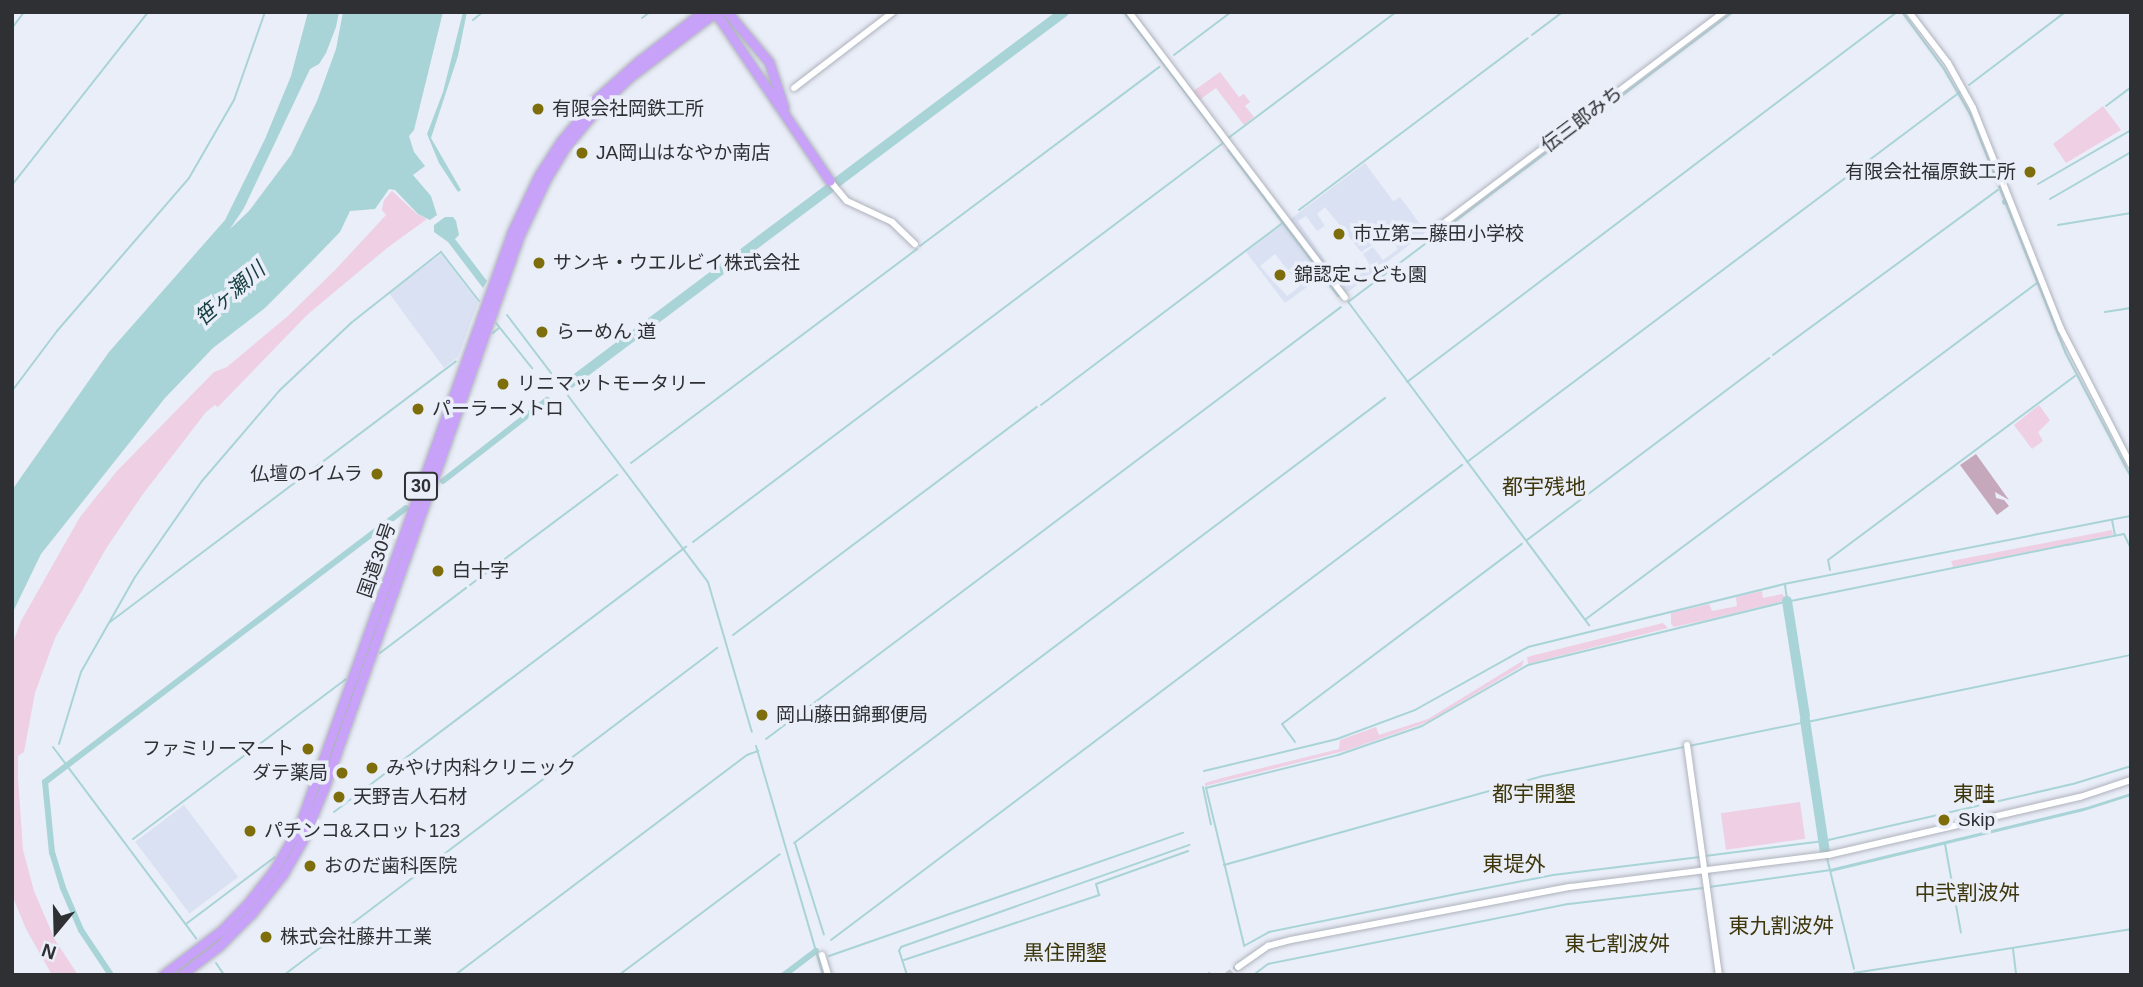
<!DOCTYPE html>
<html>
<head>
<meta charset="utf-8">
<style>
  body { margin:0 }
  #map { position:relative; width:2143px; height:987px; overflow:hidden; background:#eaeef8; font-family:Arial,"Noto Sans JP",sans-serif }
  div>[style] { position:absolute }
  .built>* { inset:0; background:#dae1f3; transform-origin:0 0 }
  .green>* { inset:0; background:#eecfe4; transform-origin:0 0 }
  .forest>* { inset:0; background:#c6a8bc }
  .water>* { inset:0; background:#a9d4d7 }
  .stream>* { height:2px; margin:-1px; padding:0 1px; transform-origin:1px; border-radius:1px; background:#a9d4d7 }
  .canal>* { height:6px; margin:-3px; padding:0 3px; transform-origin:3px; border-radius:3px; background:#a9d4d7 }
  .river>* { height:10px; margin:-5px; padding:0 5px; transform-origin:5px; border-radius:5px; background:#a9d4d7 }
  .minor-tunnel>* { height:6px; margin-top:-3px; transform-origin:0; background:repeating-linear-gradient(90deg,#c4c8d1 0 6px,transparent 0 9px) }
  .roads { filter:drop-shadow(0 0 2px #aeb2bc) drop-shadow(0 0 2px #aeb2bc) }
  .minor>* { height:6px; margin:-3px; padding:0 3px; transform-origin:3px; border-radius:3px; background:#fff }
  .highway>* { height:9px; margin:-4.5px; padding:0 4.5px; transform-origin:4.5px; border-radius:4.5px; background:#c8a2f8 }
  .dots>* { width:19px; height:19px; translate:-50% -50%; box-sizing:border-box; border:4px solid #eaeef8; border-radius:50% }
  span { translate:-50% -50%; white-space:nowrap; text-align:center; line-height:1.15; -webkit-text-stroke:7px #eaeef8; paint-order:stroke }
  .shield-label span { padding:2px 5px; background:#eaeef8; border:2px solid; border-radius:5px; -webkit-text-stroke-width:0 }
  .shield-label { font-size:18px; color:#2e3034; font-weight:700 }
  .poi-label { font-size:19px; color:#2e3034 }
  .left { translate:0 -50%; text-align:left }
  .right { translate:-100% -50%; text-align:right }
  .street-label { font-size:19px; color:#2e3034 }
  .water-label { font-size:21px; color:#153e41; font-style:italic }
  .neighbourhood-label { font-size:21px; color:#3e370c }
  .frame { position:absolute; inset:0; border:14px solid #2e3034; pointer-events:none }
  .north { position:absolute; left:21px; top:896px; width:70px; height:70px; -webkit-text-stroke:5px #eaeef8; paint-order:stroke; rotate:199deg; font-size:19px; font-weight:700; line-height:28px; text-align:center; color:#2e3034 }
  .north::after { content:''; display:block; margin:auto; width:24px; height:32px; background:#2e3034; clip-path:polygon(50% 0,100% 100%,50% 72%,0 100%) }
</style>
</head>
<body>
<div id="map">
  <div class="built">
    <i style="clip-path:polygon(evenodd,1365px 163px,1393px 201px,1400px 197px,1426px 232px,1348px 292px,1343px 291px,1289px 220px,1365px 163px,1325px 207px,1361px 252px,1372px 245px,1365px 234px,1380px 224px,1398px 249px,1383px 260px,1373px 247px,1363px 254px,1369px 263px,1361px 269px,1356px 263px,1337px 278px,1298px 221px,1306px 216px,1317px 231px,1325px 226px,1317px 214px,1325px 207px)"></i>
    <i style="clip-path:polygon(evenodd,1283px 224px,1322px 276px,1285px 303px,1246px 252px,1283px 224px,1275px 254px,1300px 286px,1287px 296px,1260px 266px,1275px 254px)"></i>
    <i style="clip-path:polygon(441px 254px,478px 302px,458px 357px,444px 368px,389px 293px)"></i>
    <i style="left:184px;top:805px;width:90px;height:61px;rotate:53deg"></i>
  </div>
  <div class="green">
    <i style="clip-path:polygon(1220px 72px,1239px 97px,1244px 94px,1250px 102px,1245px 106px,1254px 117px,1244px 125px,1216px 88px,1198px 101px,1192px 92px)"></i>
    <i style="clip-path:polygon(2103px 106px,2121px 130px,2066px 163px,2053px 144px)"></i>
    <i style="clip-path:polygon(392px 191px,417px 214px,427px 219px,387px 248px,307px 315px,218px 407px,215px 405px,206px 412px,143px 494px,107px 547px,55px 638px,35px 693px,24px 752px,18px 756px,18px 778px,23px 850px,34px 891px,55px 940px,78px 975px,52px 975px,26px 929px,12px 895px,12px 645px,21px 621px,80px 517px,117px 471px,214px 372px,227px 367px,289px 315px,336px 269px,386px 215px,382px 210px,384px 200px)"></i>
    <i style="clip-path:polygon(2039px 405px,2050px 420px,2038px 432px,2043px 441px,2032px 449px,2014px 425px)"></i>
    <i style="clip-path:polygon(2112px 530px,2113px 535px,1953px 567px,1951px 561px)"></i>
    <i style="clip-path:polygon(1762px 591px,1763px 598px,1782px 594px,1786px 598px,1784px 601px,1706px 620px,1674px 627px,1671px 624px,1671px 613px,1709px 604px,1712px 611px,1737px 606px,1736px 597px)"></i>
    <i style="clip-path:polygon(1663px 623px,1668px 628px,1528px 664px,1527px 657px)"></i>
    <i style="clip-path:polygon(1524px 660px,1522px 666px,1428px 722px,1348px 750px,1205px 786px,1205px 783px,1222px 778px,1339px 749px,1340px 740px,1376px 727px,1379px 735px,1428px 719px)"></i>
    <i style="left:1800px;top:802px;width:37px;height:80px;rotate:82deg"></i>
  </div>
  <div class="forest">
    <i style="clip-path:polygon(1976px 454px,2009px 500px,1995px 492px,1996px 498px,2004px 500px,2009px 506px,1997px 515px,1960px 465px)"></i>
  </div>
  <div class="water">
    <i style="clip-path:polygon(308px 12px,339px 12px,336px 27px,326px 53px,319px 64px,310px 69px,244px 208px,230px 229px,249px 211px,291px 155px,317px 101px,336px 49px,343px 12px,443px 12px,414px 130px,409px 136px,414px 152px,425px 166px,413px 175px,431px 196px,437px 215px,430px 220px,418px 214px,395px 190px,389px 189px,375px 209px,350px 211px,340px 232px,311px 262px,265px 308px,213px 348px,165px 398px,41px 554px,12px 614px,12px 490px,109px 352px,225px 220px,265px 139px,291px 76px)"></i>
    <i style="clip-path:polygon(463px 12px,467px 12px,458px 56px,431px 138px,461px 190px,458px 192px,439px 163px,427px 134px,443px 92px)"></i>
    <i style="clip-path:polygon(445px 217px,453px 217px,456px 221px,459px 235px,455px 239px,487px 281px,483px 288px,448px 242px,434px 232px,434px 225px)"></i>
    <i style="clip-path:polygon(2131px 793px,2131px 796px,2084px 811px,1831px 872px,1830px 869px,2087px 807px)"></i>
  </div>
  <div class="stream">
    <i style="left:1124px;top:12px;width:163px;rotate:52.7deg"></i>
    <i style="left:1902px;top:12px;width:71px;rotate:53.6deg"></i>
    <i style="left:1944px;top:69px;width:52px;rotate:60deg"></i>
    <i style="left:1970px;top:114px;width:256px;rotate:68.2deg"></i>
    <i style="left:2065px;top:352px;width:141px;rotate:62.2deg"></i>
    <i style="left:642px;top:18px;width:10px;rotate:-37deg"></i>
    <i style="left:473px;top:20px;width:13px;rotate:-39deg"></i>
    <i style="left:12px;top:28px;width:20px;rotate:-53deg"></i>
    <i style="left:1532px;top:35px;width:38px;rotate:-37deg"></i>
    <i style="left:1174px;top:55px;width:71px;rotate:-37deg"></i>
    <i style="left:1969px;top:85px;width:121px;rotate:-37.2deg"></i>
    <i style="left:2106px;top:106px;width:31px;rotate:-37deg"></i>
    <i style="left:1227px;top:139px;width:211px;rotate:-36.9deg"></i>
    <i style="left:1228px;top:150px;width:183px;rotate:53deg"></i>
    <i style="left:2038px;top:184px;width:108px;rotate:-30.1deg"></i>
    <i style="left:12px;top:185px;width:220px;rotate:-51.8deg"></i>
    <i style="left:2050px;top:199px;width:94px;rotate:-30.1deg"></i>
    <i style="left:1299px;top:210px;width:286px;rotate:-36.9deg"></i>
    <i style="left:2058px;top:225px;width:74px;rotate:-9.3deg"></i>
    <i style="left:920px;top:246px;width:299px;rotate:-36.8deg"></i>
    <i style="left:1348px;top:302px;width:482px;rotate:-37deg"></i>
    <i style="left:1349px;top:303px;width:402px;rotate:53.3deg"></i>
    <i style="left:2105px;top:312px;width:26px;rotate:-9deg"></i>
    <i style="left:507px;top:315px;width:73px;rotate:52.8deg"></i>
    <i style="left:496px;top:323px;width:58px;rotate:51.3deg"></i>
    <i style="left:493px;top:333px;width:8px;rotate:-40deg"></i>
    <i style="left:1773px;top:355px;width:279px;rotate:-36.3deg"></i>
    <i style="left:568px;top:380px;width:8px"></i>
    <i style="left:1407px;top:382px;width:614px;rotate:-37.06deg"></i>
    <i style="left:563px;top:389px;width:241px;rotate:53.1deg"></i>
    <i style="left:708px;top:582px;width:156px;rotate:73.7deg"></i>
    <i style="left:12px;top:391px;width:75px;rotate:-53.1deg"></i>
    <i style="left:57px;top:331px;width:202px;rotate:-49.2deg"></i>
    <i style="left:189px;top:178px;width:90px;rotate:-60deg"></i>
    <i style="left:234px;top:100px;width:93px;rotate:-70.6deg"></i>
    <i style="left:1041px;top:405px;width:304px;rotate:-37deg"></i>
    <i style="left:1467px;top:462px;width:616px;rotate:-36.89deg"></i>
    <i style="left:631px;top:463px;width:357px;rotate:-36.8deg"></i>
    <i style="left:2112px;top:520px;width:15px;rotate:79deg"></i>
    <i style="left:1527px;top:540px;width:303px;rotate:-36.9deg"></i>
    <i style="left:693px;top:542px;width:663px;rotate:-36.97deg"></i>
    <i style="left:1830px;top:570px;width:10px;rotate:-101deg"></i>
    <i style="left:1828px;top:560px;width:308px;rotate:-36.7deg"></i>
    <i style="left:470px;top:585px;width:184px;rotate:-36.8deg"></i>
    <i style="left:1785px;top:585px;width:15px;rotate:82deg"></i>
    <i style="left:1586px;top:619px;width:562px;rotate:-36.69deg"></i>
    <i style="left:110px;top:622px;width:433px;rotate:-37deg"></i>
    <i style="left:733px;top:635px;width:380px;rotate:-36.9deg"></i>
    <i style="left:380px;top:653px;width:108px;rotate:-37.1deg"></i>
    <i style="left:1807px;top:722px;width:331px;rotate:-11.7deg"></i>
    <i style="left:766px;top:739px;width:719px;rotate:-36.92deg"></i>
    <i style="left:1295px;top:742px;width:22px;rotate:-126deg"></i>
    <i style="left:1282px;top:724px;width:300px;rotate:-36.9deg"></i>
    <i style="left:59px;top:744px;width:75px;rotate:-73deg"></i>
    <i style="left:81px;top:672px;width:109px;rotate:-60.4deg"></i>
    <i style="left:135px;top:577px;width:117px;rotate:-55.1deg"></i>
    <i style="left:202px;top:481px;width:120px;rotate:-49.4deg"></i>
    <i style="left:280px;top:390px;width:98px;rotate:-43.3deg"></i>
    <i style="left:351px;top:323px;width:115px;rotate:-38.3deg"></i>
    <i style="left:441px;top:252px;width:62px;rotate:52.2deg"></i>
    <i style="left:756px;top:746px;width:239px;rotate:73.7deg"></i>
    <i style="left:53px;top:747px;width:239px;rotate:53.2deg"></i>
    <i style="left:1204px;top:771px;width:137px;rotate:-13.5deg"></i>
    <i style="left:1337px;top:739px;width:83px;rotate:-20.4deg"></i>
    <i style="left:1415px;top:710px;width:129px;rotate:-29.1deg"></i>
    <i style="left:1528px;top:647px;width:264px;rotate:-13.8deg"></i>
    <i style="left:1784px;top:584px;width:354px;rotate:-11.1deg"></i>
    <i style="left:1203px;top:787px;width:38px;rotate:78deg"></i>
    <i style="left:334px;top:812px;width:441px;rotate:-37deg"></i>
    <i style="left:133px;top:839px;width:266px;rotate:-36.9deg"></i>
    <i style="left:794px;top:843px;width:740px;rotate:-36.98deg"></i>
    <i style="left:795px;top:843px;width:96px;rotate:72.5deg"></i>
    <i style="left:1945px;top:844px;width:90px;rotate:79.8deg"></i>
    <i style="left:1705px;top:856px;width:120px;rotate:-7.2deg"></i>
    <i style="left:1824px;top:841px;width:255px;rotate:-12.9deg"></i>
    <i style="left:2073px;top:784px;width:61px;rotate:-17.2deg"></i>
    <i style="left:1827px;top:858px;width:114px;rotate:76.3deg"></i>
    <i style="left:1224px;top:865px;width:331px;rotate:-15.6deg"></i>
    <i style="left:1543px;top:776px;width:268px;rotate:-11.6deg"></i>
    <i style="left:1709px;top:887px;width:123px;rotate:-7.9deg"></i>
    <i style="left:186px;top:924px;width:111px;rotate:-37deg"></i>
    <i style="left:831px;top:940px;width:790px;rotate:-36.97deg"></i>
    <i style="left:1244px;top:945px;width:162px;rotate:-103.6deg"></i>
    <i style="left:1206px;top:788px;width:136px;rotate:-14deg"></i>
    <i style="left:1338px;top:755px;width:89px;rotate:-19deg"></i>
    <i style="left:1422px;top:726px;width:122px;rotate:-29.9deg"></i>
    <i style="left:1528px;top:665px;width:260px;rotate:-13.8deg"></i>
    <i style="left:1781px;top:603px;width:292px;rotate:-11.5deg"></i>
    <i style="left:2067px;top:545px;width:58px;rotate:-10.9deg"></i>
    <i style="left:2124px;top:534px;width:17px;rotate:65deg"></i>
    <i style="left:1244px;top:946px;width:29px;rotate:-29deg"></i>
    <i style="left:1269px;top:932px;width:186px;rotate:-11.5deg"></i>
    <i style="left:1451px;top:895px;width:104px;rotate:-11.1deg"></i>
    <i style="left:1553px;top:875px;width:148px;rotate:-7deg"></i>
    <i style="left:2013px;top:949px;width:26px;rotate:83deg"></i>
    <i style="left:829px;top:956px;width:375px;rotate:-19.2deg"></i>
    <i style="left:904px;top:960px;width:206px;rotate:-18.4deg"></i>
    <i style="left:1099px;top:895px;width:11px;rotate:-105deg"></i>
    <i style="left:1096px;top:884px;width:98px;rotate:-19.7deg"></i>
    <i style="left:216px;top:963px;width:14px;rotate:56deg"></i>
    <i style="left:1256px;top:973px;width:15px;rotate:-37deg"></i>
    <i style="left:1268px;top:964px;width:307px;rotate:-11.3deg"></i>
    <i style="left:1569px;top:904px;width:135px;rotate:-6.8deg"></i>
    <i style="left:1854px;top:973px;width:280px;rotate:-9deg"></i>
    <i style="left:284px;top:975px;width:543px;rotate:-37.06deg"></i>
    <i style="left:455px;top:975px;width:366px;rotate:-37deg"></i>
    <i style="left:747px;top:755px;width:12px;rotate:-20deg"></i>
    <i style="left:619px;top:975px;width:201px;rotate:-36.9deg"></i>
    <i style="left:907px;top:975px;width:25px;rotate:-108deg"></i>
    <i style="left:899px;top:951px;width:4px;rotate:-63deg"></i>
    <i style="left:901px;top:947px;width:306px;rotate:-19.5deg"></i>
    <i style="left:1207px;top:975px;width:3px;rotate:-45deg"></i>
  </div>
  <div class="canal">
    <i style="left:2005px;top:202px;width:1px"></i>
    <i style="left:443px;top:481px;width:132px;rotate:-37.9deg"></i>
    <i style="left:111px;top:975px;width:54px;rotate:-123.7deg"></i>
    <i style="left:81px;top:930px;width:46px;rotate:-113.2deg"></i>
    <i style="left:63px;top:888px;width:37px;rotate:-107deg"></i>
    <i style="left:52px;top:853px;width:71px;rotate:-95.6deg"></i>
    <i style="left:45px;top:782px;width:453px;rotate:-37.2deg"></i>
    <i style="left:784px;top:975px;width:40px;rotate:-37deg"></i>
  </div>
  <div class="river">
    <i style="left:836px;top:183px;width:285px;rotate:-36.9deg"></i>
    <i style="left:569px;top:384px;width:326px;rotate:-36.9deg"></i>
    <i style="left:1787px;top:601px;width:116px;rotate:81.1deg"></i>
    <i style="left:1805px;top:720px;width:134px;rotate:81.4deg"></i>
  </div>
  <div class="minor-tunnel">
    <i style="left:1227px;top:975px;width:14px;rotate:-36deg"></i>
  </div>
  <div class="roads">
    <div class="minor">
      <i style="left:1129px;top:12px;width:358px;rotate:52.9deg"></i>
      <i style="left:1909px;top:12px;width:64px;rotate:52.6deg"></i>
      <i style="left:1948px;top:63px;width:51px;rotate:60.9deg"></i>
      <i style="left:1973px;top:108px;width:238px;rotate:68.3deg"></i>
      <i style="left:2061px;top:329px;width:153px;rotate:62.8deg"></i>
      <i style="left:794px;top:88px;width:125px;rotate:-37.5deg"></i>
      <i style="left:830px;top:181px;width:26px;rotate:50deg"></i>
      <i style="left:847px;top:201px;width:50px;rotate:25deg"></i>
      <i style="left:892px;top:222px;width:32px;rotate:44deg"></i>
      <i style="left:1440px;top:226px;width:356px;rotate:-37deg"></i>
      <i style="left:1687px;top:745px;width:232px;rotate:82.1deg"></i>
      <i style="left:822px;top:955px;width:21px;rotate:73deg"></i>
      <i style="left:1238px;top:967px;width:37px;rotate:-35deg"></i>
      <i style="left:1268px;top:946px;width:24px;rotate:-15deg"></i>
      <i style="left:1291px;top:940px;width:284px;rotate:-10.8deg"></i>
      <i style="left:1570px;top:887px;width:260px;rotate:-7.1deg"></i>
      <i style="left:1828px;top:855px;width:259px;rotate:-13deg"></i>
      <i style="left:2080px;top:797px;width:54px;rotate:-18.4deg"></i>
    </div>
    <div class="highway">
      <i style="left:715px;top:12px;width:204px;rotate:55.8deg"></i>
      <i style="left:727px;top:12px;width:65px;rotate:50deg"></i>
      <i style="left:769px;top:62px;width:48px;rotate:71.9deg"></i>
      <i style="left:163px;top:975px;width:74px;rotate:-37.3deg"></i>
      <i style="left:222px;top:930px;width:37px;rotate:-46deg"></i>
      <i style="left:248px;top:903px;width:42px;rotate:-51.8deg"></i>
      <i style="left:274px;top:870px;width:50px;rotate:-59.8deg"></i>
      <i style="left:299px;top:827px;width:632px;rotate:-70.3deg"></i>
      <i style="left:512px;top:232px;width:63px;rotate:-64.7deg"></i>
      <i style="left:539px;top:175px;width:40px;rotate:-57.1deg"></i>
      <i style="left:561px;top:141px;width:56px;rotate:-50.1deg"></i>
      <i style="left:597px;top:98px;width:57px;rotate:-41.5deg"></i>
      <i style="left:640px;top:60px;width:78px;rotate:-37.7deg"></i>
      <i style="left:181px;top:975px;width:48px;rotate:-37.3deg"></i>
      <i style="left:219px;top:946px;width:47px;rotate:-45deg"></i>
      <i style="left:252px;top:913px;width:50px;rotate:-51.5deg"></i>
      <i style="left:283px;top:874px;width:38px;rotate:-60deg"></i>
      <i style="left:302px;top:841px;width:57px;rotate:-67.5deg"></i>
      <i style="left:324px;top:788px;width:588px;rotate:-70.52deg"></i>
      <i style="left:520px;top:234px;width:61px;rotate:-64.7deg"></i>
      <i style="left:546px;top:179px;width:39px;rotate:-59deg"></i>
      <i style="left:566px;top:146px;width:55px;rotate:-50.2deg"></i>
      <i style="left:601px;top:104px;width:41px;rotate:-43deg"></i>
      <i style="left:631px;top:76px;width:106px;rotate:-37deg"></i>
    </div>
  </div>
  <div class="dots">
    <i style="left:538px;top:109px;background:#7e6e0b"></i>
    <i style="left:582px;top:153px;background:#7e6e0b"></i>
    <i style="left:2030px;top:172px;background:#7e6e0b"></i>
    <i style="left:1339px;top:234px;background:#7e6e0b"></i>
    <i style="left:539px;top:263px;background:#7e6e0b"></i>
    <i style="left:1280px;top:275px;background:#7e6e0b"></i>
    <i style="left:542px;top:332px;background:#7e6e0b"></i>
    <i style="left:503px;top:384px;background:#7e6e0b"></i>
    <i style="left:418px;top:409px;background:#7e6e0b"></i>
    <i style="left:377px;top:474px;background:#7e6e0b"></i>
    <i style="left:438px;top:571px;background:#7e6e0b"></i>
    <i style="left:762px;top:715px;background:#7e6e0b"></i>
    <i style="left:308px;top:749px;background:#7e6e0b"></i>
    <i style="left:372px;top:768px;background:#7e6e0b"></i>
    <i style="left:342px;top:773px;background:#7e6e0b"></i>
    <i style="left:339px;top:797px;background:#7e6e0b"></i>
    <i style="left:1944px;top:820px;background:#7e6e0b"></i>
    <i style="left:250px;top:831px;background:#7e6e0b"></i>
    <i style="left:310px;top:866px;background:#7e6e0b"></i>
    <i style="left:266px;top:937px;background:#7e6e0b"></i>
  </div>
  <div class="shield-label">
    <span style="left:421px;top:486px">30</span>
  </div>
  <div class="poi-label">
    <span class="left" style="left:552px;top:109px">有限会社岡鉄工所</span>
    <span class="left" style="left:596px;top:153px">JA岡山はなやか南店</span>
    <span class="right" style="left:2016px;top:172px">有限会社福原鉄工所</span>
    <span class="left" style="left:1353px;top:234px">市立第二藤田小学校</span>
    <span class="left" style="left:553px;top:263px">サンキ・ウエルビイ株式会社</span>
    <span class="left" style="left:1294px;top:275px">錦認定こども園</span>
    <span class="left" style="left:556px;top:332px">らーめん 道</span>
    <span class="left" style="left:517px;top:384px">リニマットモータリー</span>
    <span class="left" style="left:432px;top:409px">パーラーメトロ</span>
    <span class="right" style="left:363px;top:474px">仏壇のイムラ</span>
    <span class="left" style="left:452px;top:571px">白十字</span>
    <span class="left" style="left:776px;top:715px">岡山藤田錦郵便局</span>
    <span class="right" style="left:294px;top:749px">ファミリーマート</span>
    <span class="left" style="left:386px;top:768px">みやけ内科クリニック</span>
    <span class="right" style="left:328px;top:773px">ダテ薬局</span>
    <span class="left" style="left:353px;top:797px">天野吉人石材</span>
    <span class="left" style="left:1958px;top:820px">Skip</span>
    <span class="left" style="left:264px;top:831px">パチンコ&amp;スロット123</span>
    <span class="left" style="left:324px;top:866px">おのだ歯科医院</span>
    <span class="left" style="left:280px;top:937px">株式会社藤井工業</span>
  </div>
  <div class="street-label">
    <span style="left:1582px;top:119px;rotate:-37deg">伝三郎みち</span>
    <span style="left:377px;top:560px;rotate:-71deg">国道30号</span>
  </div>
  <div class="water-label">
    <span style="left:230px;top:294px;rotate:-41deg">笹ヶ瀬川</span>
  </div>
  <div class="neighbourhood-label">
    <span style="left:1544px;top:487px">都宇残地</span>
    <span style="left:1534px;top:794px">都宇開墾</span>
    <span style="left:1974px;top:794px">東畦</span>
    <span style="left:1514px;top:864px">東堤外</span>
    <span style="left:1967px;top:893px">中弐割波舛</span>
    <span style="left:1781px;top:926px">東九割波舛</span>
    <span style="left:1617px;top:944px">東七割波舛</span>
    <span style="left:1065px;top:953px">黒住開墾</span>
  </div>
  <div class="frame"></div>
  <div class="north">N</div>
</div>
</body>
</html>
